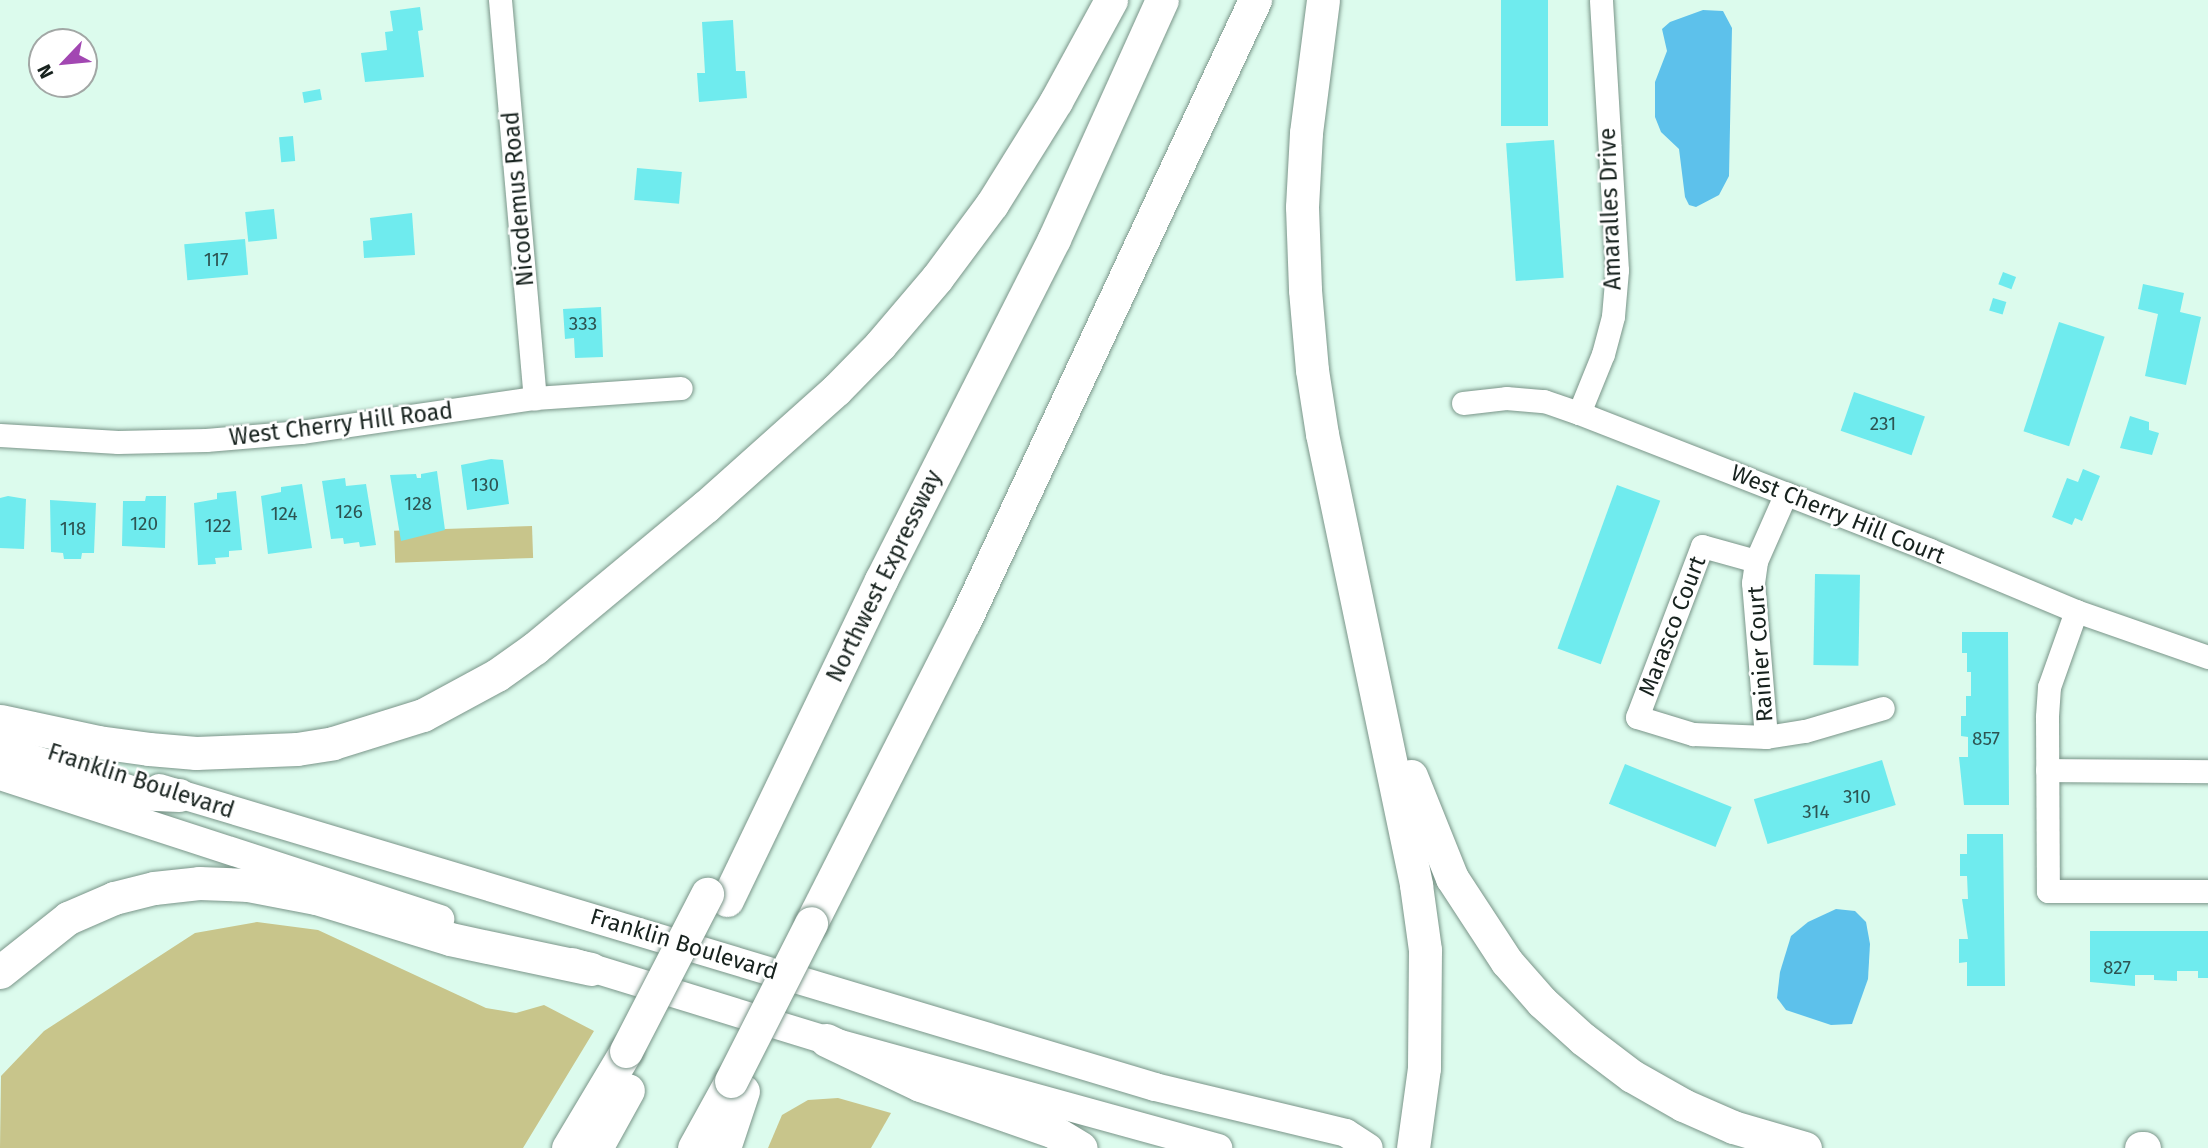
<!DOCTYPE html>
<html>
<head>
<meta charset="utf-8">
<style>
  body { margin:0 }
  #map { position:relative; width:2208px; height:1148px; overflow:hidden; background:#dcfbed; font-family:"Fira Sans",sans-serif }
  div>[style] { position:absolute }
  .green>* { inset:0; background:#c8c58b; transform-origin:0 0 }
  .water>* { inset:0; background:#5dc1eb }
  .building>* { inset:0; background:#6febee; transform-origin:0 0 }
  .roads { filter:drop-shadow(0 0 2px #7a9589) drop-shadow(0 0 2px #7a9589) }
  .minor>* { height:23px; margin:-11.5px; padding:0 11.5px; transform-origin:11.5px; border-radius:11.5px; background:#fff }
  .major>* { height:28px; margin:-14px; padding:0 14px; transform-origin:14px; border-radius:14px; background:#fff }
  .highway>* { height:33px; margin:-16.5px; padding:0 16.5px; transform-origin:16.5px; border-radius:16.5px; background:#fff }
  .bridges { filter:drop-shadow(0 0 2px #7a9589) drop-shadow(0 0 2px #7a9589) }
  .highway-bridge>* { height:33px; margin:-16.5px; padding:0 16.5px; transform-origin:16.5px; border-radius:16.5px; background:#fff }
  span { translate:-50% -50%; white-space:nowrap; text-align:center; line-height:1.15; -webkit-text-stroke:5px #fff; paint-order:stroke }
  .number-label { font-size:19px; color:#2d5452 }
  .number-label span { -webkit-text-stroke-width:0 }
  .street-label { font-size:23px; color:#17221e }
  .north { position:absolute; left:28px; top:28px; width:70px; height:70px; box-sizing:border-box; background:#fff; border:2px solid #a2a7a5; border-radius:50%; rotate:244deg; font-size:19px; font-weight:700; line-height:28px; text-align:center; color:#17221e }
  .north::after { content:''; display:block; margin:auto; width:24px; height:32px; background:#a247b2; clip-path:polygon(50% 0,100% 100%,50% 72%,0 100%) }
</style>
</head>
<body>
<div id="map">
  <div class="green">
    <i style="left:532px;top:526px;width:32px;height:138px;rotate:88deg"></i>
    <i style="clip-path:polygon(257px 922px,318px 930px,486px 1008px,516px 1013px,544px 1005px,594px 1031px,523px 1148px,0 1148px,1px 1076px,44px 1031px,195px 933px)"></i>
    <i style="clip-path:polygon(838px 1098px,891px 1113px,871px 1148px,768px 1148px,782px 1115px,808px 1100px)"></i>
  </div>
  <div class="water">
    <i style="clip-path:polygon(1703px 10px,1723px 11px,1732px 28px,1729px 176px,1719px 195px,1696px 207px,1689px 205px,1685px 197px,1679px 149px,1661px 132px,1655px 117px,1655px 82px,1667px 51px,1662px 29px,1670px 22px)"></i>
    <i style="clip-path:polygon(1836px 909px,1855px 911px,1866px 922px,1870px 944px,1868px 979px,1852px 1024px,1831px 1025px,1786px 1010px,1777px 998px,1780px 972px,1791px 936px,1808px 922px)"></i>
  </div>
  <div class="building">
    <i style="left:1501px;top:0;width:47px;height:126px"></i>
    <i style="clip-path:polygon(420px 7px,423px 30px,418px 31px,424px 77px,365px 82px,361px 53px,387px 50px,385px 32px,393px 31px,390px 11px)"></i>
    <i style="clip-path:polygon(733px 20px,736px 71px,745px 71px,747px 98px,699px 102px,697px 73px,705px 73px,702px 22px)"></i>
    <i style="left:320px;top:89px;width:11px;height:18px;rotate:80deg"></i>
    <i style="left:293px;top:136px;width:25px;height:14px;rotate:85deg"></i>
    <i style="left:1554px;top:140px;width:138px;height:48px;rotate:86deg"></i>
    <i style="left:637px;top:168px;width:45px;height:32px;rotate:5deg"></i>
    <i style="left:274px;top:209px;width:30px;height:29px;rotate:84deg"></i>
    <i style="clip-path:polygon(412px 213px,415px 255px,364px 258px,363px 241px,372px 240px,370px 218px)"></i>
    <i style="left:245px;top:239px;width:36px;height:61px;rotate:85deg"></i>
    <i style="left:2003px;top:272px;width:14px;height:13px;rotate:21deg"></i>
    <i style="clip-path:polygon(2143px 284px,2184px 293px,2180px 312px,2201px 317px,2186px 385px,2145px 376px,2158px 314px,2138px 309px)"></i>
    <i style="left:1993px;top:298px;width:14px;height:13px;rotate:17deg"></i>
    <i style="clip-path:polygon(601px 307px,603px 357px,575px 358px,574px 338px,565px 339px,563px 309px)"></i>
    <i style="left:2059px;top:322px;width:48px;height:115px;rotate:18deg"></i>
    <i style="left:1854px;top:392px;width:75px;height:41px;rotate:19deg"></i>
    <i style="clip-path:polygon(2130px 416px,2149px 422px,2149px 430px,2159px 433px,2152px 455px,2120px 448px)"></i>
    <i style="clip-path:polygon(491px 459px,503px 460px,509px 504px,467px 510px,461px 465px)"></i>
    <i style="clip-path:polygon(2083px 469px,2100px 476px,2082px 521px,2075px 518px,2072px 525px,2052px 517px,2067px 478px,2078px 482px)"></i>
    <i style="clip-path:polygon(437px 471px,445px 530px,401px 541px,390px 475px,416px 474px,417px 478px,421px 478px,421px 474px)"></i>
    <i style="clip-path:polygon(345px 478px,346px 486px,366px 484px,376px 545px,360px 547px,359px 542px,344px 544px,343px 538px,331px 539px,322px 481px)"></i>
    <i style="clip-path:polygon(302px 484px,312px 548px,268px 554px,261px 496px,281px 492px,281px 487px)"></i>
    <i style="left:1617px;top:485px;width:46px;height:174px;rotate:20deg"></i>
    <i style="clip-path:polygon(236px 491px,242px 550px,229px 551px,229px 557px,215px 558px,216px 564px,198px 565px,194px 503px,217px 499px,217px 493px)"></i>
    <i style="clip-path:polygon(8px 496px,26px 499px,24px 549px,0 548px,0 498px)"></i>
    <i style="clip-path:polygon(146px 496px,166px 496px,165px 548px,122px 546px,123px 501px,145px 501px)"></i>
    <i style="clip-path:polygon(50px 500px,96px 503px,94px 553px,82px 553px,81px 559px,64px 559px,63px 553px,51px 552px)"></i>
    <i style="left:1815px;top:574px;width:45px;height:91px;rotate:1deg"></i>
    <i style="clip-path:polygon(1962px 632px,2008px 632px,2009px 805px,1964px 805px,1959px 757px,1968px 757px,1968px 737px,1961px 736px,1961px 716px,1966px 716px,1966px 696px,1971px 696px,1971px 672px,1967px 672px,1967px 653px,1962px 653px)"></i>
    <i style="left:1882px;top:760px;width:47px;height:134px;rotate:73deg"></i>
    <i style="left:1625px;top:764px;width:115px;height:43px;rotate:22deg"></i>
    <i style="clip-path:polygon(1967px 834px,2003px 834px,2005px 986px,1967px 986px,1967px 962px,1959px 963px,1959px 939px,1968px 939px,1962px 899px,1968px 899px,1967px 876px,1960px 876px,1960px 854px,1967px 854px)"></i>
    <i style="clip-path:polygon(2090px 931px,2208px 931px,2208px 978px,2198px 978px,2198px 971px,2177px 971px,2177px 981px,2154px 980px,2154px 975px,2135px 975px,2135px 986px,2090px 982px)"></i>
  </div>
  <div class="roads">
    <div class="minor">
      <i style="left:500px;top:0;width:400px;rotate:85deg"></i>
      <i style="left:1463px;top:403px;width:43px;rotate:-6.6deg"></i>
      <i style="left:1506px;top:398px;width:38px;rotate:5deg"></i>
      <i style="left:1544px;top:401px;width:37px;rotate:19deg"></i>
      <i style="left:1579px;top:413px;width:377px;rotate:21.3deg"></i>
      <i style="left:1930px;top:550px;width:158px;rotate:22.7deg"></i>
      <i style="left:2076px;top:611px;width:140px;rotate:19.2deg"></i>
      <i style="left:1579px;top:413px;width:64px;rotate:-67.9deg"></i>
      <i style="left:1603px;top:354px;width:39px;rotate:-75deg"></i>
      <i style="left:1613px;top:316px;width:46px;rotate:-85deg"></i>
      <i style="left:1617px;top:270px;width:270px;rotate:-93.4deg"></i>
      <i style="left:0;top:435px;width:118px;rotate:3.4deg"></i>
      <i style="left:118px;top:442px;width:88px;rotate:-1.3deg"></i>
      <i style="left:206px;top:440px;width:95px;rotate:-4.8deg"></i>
      <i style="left:301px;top:432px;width:236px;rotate:-8.3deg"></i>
      <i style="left:535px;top:398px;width:146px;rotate:-3.9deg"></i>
      <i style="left:1756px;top:561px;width:56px;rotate:-164.5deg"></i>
      <i style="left:1702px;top:546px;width:183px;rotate:110.8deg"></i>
      <i style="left:1637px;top:717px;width:59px;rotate:16.9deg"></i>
      <i style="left:1693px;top:734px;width:73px;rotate:2.4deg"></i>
      <i style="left:1766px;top:737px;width:39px;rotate:-9deg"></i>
      <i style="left:1805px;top:731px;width:81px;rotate:-16.4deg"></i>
      <i style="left:2076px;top:611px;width:81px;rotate:109.6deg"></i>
      <i style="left:2049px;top:687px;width:30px;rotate:94deg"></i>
      <i style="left:2047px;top:717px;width:174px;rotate:89.7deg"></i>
      <i style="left:2048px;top:891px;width:160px"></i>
      <i style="left:1766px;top:737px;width:155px;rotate:-94.8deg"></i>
      <i style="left:1753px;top:583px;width:22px;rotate:-82deg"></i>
      <i style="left:1756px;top:561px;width:74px;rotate:-66.2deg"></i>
      <i style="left:2047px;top:770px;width:161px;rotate:0.4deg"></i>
    </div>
    <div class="major">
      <i style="left:0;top:776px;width:463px;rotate:18deg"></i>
      <i style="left:159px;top:788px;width:1040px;rotate:16.71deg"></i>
      <i style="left:1155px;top:1087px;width:196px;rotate:13.5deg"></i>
      <i style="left:1346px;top:1133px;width:27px;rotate:33deg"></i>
      <i style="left:572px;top:962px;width:266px;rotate:17.1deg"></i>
      <i style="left:826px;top:1040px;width:407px;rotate:15.4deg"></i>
    </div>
    <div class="highway">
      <i style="left:1323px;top:0;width:134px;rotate:97.3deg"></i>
      <i style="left:1306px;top:133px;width:74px;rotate:93.1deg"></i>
      <i style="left:1302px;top:207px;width:83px;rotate:87.9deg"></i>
      <i style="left:1305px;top:290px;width:80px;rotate:85deg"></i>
      <i style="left:1312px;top:370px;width:65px;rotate:81.1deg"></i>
      <i style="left:1322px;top:434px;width:461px;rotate:78.2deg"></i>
      <i style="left:1416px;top:885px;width:66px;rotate:82.1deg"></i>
      <i style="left:1425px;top:950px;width:118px;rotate:90.5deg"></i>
      <i style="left:1424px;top:1068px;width:81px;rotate:97.8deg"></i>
      <i style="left:0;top:721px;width:100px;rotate:12.1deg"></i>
      <i style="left:98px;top:742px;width:51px;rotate:7.8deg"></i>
      <i style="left:149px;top:749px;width:47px;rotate:4.9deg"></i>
      <i style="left:196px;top:753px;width:101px;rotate:-2.3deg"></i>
      <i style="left:297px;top:749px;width:36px;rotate:-9deg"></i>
      <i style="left:333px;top:743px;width:94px;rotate:-17.3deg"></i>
      <i style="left:423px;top:715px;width:84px;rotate:-28.4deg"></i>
      <i style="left:497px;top:675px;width:47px;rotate:-35.4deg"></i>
      <i style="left:535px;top:648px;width:221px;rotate:-39.7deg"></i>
      <i style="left:705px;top:507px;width:176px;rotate:-41.8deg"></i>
      <i style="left:836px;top:390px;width:63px;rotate:-45.6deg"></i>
      <i style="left:880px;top:345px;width:88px;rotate:-49.6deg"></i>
      <i style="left:937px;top:278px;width:92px;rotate:-53.4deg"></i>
      <i style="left:992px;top:204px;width:121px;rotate:-58.1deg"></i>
      <i style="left:1056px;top:101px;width:115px;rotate:-61.4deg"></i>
      <i style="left:0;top:751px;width:140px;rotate:17.4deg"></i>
      <i style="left:134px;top:793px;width:45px;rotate:2.5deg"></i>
      <i style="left:1411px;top:776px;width:110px;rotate:68.1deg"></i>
      <i style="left:1452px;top:878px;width:100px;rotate:56.8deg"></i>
      <i style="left:1507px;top:962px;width:53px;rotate:48.8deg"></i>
      <i style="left:1542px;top:1002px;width:55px;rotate:42.1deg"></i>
      <i style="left:1583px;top:1039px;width:61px;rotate:37.1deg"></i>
      <i style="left:1632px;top:1076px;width:59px;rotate:29.6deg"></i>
      <i style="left:1683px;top:1105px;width:55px;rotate:23.7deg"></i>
      <i style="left:1733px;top:1127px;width:75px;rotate:16.3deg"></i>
      <i style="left:727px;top:900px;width:355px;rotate:-64.3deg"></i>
      <i style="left:881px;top:580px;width:382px;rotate:-63.1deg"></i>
      <i style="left:1054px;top:239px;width:262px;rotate:-65.7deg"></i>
      <i style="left:811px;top:923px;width:338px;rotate:-63.1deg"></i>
      <i style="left:964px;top:622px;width:687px;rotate:-64.93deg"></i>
      <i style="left:0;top:972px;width:87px;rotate:-38.5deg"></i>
      <i style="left:68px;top:918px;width:50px;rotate:-23.5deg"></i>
      <i style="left:114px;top:898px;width:41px;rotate:-14deg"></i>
      <i style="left:154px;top:888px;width:45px;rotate:-6.3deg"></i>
      <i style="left:199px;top:883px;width:49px;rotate:2.3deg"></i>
      <i style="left:248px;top:885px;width:69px;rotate:10.8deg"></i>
      <i style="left:316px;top:898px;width:140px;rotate:17deg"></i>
      <i style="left:450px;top:939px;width:144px;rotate:12deg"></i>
      <i style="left:826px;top:1040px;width:104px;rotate:25.6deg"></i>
      <i style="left:920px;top:1085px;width:142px;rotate:19.3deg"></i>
      <i style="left:1054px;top:1132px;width:31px;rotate:31deg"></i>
      <i style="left:568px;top:1148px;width:113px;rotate:-59.1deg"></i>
      <i style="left:596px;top:1148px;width:66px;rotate:-61.1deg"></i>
      <i style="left:694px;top:1148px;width:77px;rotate:-61.1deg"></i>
      <i style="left:724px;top:1148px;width:60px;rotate:-71.6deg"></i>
      <i style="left:2141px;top:1148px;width:3px"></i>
    </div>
  </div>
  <div class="bridges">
    <div class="highway-bridge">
      <i style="left:626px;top:1051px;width:177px;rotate:-62.7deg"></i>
      <i style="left:731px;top:1081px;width:177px;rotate:-63.1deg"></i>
    </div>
  </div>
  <div class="number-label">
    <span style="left:216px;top:260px">117</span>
    <span style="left:583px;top:324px">333</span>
    <span style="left:1883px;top:424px">231</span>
    <span style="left:485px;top:485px">130</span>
    <span style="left:418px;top:504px">128</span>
    <span style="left:349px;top:512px">126</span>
    <span style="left:284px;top:514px">124</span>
    <span style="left:144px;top:524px">120</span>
    <span style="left:218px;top:526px">122</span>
    <span style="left:73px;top:529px">118</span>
    <span style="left:1986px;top:739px">857</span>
    <span style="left:1857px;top:797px">310</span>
    <span style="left:1816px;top:812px">314</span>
    <span style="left:2117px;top:968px">827</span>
  </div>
  <div class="street-label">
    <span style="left:518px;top:199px;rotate:-95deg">Nicodemus Road</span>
    <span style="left:1610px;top:209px;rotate:-92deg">Amaralles Drive</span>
    <span style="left:341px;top:424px;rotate:-7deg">West Cherry Hill Road</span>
    <span style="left:1838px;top:514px;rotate:22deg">West Cherry Hill Court</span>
    <span style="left:884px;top:576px;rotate:-64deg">Northwest Expressway</span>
    <span style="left:1672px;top:626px;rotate:-69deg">Marasco Court</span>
    <span style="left:1760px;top:654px;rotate:-94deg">Rainier Court</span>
    <span style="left:141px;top:781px;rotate:18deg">Franklin Boulevard</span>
    <span style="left:684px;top:944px;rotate:17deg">Franklin Boulevard</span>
  </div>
  <div class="north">N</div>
</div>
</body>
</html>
